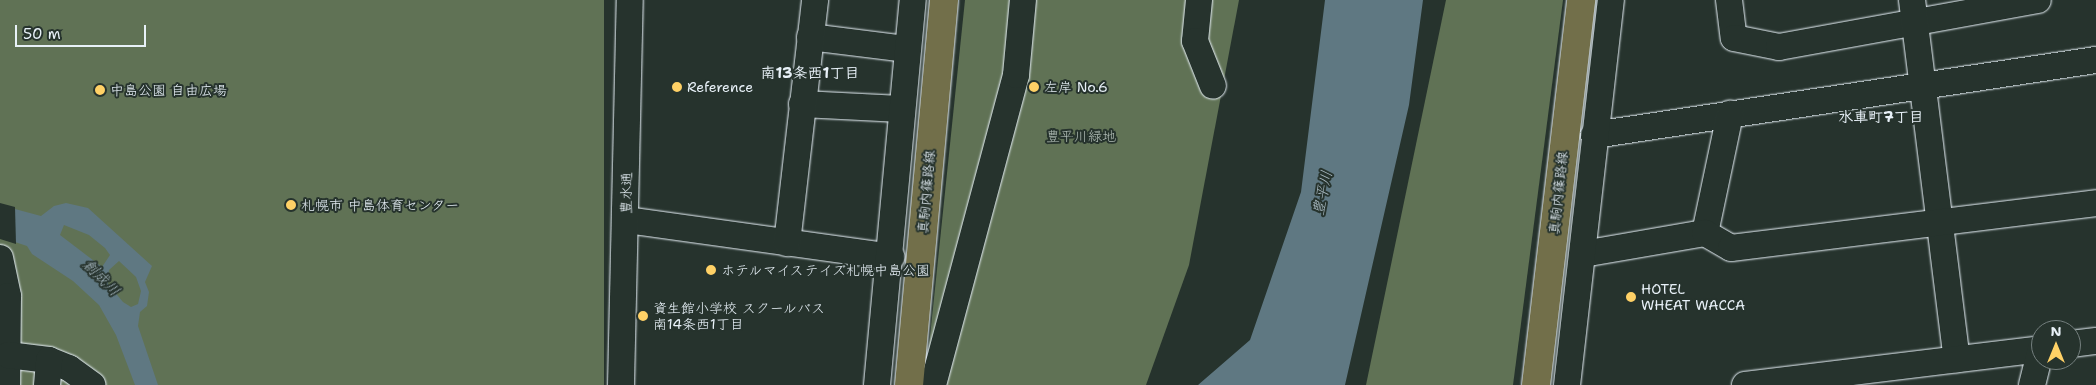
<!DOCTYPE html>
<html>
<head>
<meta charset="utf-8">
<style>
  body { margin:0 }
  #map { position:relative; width:2096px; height:385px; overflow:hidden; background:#26332d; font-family:"Shantell Sans","Klee One",sans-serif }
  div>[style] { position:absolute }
  .green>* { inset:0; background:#607255; transform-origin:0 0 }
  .water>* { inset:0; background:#5f7882 }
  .pier>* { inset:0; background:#26332d }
  .roads { filter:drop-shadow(0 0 1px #e8f1f8) drop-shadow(0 0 1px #e8f1f8) }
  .minor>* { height:26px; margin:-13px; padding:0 13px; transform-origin:13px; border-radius:13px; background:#26332d }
  .major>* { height:28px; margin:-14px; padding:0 14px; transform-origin:14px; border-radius:14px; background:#726f4a }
  .dots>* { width:14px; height:14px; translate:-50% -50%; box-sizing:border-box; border:2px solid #26332d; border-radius:50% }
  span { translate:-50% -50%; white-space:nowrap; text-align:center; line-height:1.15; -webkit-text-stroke:4px #26332d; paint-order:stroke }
  .poi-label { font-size:14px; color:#e8f1f8 }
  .left { translate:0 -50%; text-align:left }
  .park-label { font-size:14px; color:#b2beb7 }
  .street-label { font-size:14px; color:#e8f1f8 }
  .neighbourhood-label { font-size:15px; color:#e8f1f8; font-weight:700 }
  .water-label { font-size:15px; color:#aabbc3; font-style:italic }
  .north { position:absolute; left:2031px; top:320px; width:50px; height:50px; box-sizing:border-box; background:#26332d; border:1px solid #747f7e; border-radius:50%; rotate:0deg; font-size:14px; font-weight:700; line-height:20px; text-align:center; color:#e8f1f8 }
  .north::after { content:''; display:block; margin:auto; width:18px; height:22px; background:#ffd166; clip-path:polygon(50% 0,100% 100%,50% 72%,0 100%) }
  .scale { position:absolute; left:15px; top:25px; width:131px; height:22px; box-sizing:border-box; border:2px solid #e8f1f8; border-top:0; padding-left:6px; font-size:15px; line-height:18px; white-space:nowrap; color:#e8f1f8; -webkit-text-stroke:4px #26332d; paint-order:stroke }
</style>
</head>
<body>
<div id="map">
  <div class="green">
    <i style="left:0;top:0;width:604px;height:385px"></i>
    <i style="clip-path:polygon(965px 0,1239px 0,1189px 265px,1146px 385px,925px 385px)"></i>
    <i style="clip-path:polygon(1446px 0,1563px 0,1513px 385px,1366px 385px)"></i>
  </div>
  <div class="water">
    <i style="clip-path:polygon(1325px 0,1423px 0,1409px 105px,1345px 385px,1198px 385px,1250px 340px,1301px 192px)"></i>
    <i style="clip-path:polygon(evenodd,66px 203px,88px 208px,152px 266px,145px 282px,149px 292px,147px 306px,140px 312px,138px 326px,158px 385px,135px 385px,116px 335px,99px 305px,73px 281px,32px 254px,27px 246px,0 237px,0 205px,41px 216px,54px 206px,66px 203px,64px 225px,89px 235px,105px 248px,110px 255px,102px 267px,60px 235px,64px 225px,66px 203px,119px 261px,136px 277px,141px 291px,138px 304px,131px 307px,123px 302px,108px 284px,109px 270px,119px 261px)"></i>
  </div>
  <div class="pier">
    <i style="clip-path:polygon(0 203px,15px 207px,16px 244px,0 239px)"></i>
  </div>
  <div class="roads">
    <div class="minor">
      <i style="left:1199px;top:0;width:41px;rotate:95.6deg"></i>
      <i style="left:1195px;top:41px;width:48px;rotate:68.2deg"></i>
      <i style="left:1729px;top:0;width:38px;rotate:83deg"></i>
      <i style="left:1734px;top:38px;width:46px;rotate:11.3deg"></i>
      <i style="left:1779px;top:47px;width:263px;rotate:-10.3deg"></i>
      <i style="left:1912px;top:0;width:362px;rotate:82.9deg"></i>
      <i style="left:810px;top:37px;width:98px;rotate:7.1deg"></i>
      <i style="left:802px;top:104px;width:99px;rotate:2.9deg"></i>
      <i style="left:1594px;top:135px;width:508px;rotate:-8.5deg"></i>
      <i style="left:626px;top:220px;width:268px;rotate:7.9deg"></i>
      <i style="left:1705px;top:233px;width:122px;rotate:-78.1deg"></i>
      <i style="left:787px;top:243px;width:245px;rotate:-83.4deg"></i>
      <i style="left:1583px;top:254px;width:124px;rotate:-9.8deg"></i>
      <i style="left:1705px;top:233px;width:30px;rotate:30deg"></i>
      <i style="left:1731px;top:248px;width:368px;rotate:-7deg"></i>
      <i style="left:0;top:258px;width:39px;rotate:78deg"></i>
      <i style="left:8px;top:296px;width:89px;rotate:90.6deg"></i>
      <i style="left:2071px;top:344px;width:25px;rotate:-7deg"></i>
      <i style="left:8px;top:355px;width:41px;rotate:7deg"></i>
      <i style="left:49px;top:360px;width:22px;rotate:22deg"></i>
      <i style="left:69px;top:368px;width:29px;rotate:36deg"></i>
      <i style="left:47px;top:385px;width:25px;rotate:-85deg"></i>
      <i style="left:621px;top:385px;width:385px;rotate:-88.7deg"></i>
      <i style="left:877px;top:385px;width:387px;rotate:-84.7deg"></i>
      <i style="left:933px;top:385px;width:321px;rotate:-75deg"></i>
      <i style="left:1016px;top:75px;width:75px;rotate:-84.7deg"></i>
      <i style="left:1567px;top:385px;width:388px;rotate:-83.5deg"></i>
      <i style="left:1745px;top:385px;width:298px;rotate:-6.9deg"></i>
      <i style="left:2032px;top:385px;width:37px;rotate:-76deg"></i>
    </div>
    <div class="major">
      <i style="left:909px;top:385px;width:387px;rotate:-84.8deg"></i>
      <i style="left:1536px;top:385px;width:388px;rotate:-83.3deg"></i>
    </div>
  </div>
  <div class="dots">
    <i style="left:677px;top:87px;background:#ffd166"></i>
    <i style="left:1034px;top:87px;background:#ffd166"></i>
    <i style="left:100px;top:90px;background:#ffd166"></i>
    <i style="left:291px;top:205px;background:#ffd166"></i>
    <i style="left:711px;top:270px;background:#ffd166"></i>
    <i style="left:1631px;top:297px;background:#ffd166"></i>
    <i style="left:643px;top:316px;background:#ffd166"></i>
  </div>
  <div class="poi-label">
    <span class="left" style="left:687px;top:87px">Reference</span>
    <span class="left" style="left:1044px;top:87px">左岸 No.6</span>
    <span class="left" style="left:110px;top:90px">中島公園 自由広場</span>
    <span class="left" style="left:301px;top:205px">札幌市 中島体育センター</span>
    <span class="left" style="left:721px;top:270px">ホテルマイステイズ札幌中島公園</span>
    <span class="left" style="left:1641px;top:297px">HOTEL<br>WHEAT WACCA</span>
    <span class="left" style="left:653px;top:316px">資生館小学校 スクールバス<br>南14条西1丁目</span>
  </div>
  <div class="park-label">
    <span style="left:1081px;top:136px">豊平川緑地</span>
  </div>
  <div class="street-label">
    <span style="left:926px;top:192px;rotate:-85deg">真駒内篠路線</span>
    <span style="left:626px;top:193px;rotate:-89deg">豊水通</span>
    <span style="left:1558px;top:193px;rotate:-84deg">真駒内篠路線</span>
  </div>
  <div class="neighbourhood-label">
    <span style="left:810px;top:74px">南13条西1丁目</span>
    <span style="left:1881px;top:118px">水車町7丁目</span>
  </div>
  <div class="water-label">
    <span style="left:1323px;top:193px;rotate:-78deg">豊平川</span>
    <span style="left:101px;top:278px;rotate:45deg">創成川</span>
  </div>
  <div class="north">N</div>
  <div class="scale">50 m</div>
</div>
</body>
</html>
